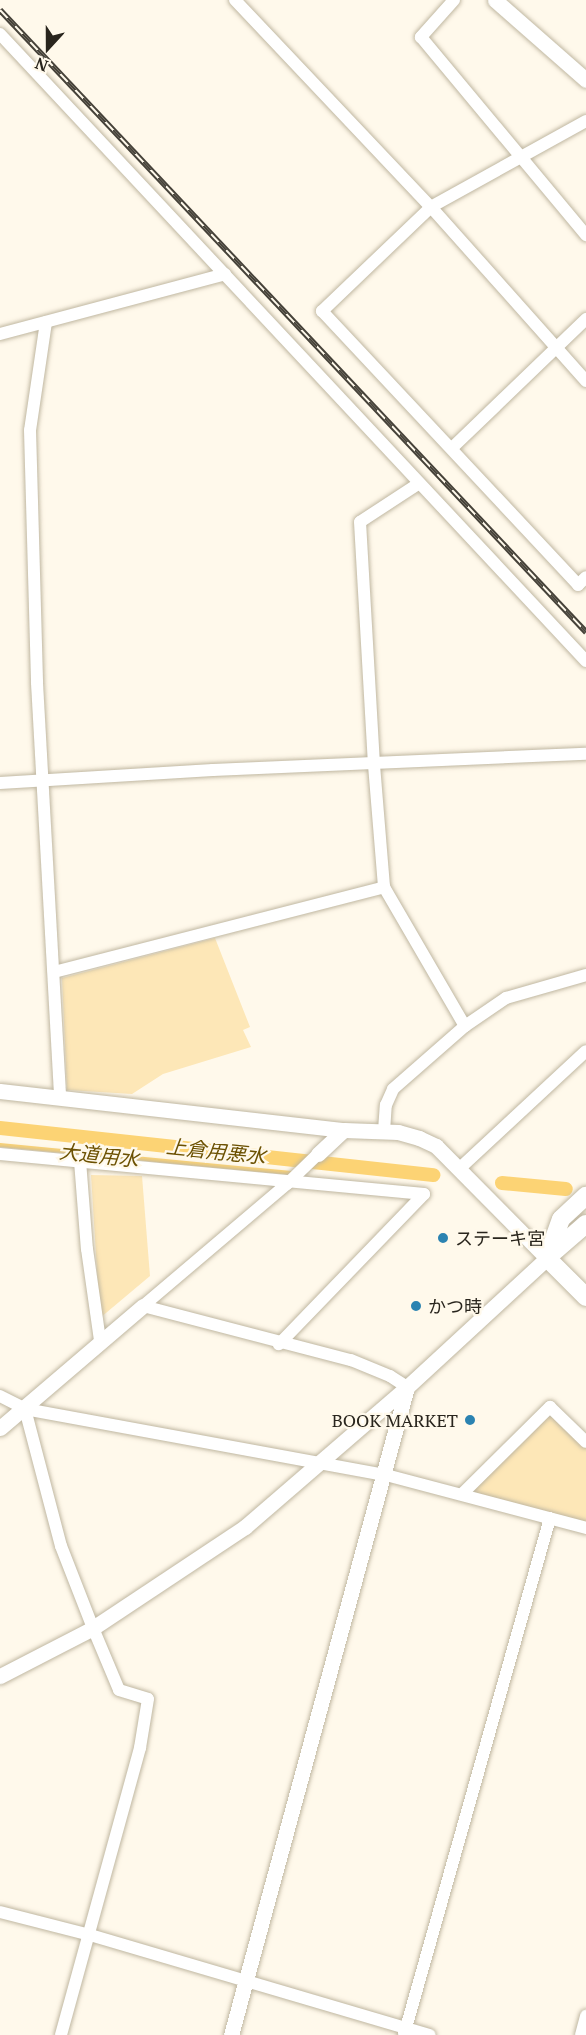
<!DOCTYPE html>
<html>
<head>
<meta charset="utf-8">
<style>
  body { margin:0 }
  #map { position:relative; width:586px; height:2035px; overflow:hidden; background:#fff9eb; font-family:"PT Serif","Noto Sans JP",serif }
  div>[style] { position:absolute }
  .green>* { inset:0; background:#fde7b7 }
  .stream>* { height:4px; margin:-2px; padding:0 2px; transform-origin:2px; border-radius:2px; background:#fcd374 }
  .canal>* { height:14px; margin:-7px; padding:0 7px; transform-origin:7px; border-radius:7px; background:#fcd374 }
  .roads { filter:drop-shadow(0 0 2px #c0b7a1) drop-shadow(0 0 2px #c0b7a1) }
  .minor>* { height:12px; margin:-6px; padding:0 6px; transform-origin:6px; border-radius:6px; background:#fff }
  .tertiary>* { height:15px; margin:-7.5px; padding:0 7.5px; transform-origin:7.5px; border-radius:7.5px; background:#fff }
  .secondary>* { height:18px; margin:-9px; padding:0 9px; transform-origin:9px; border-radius:9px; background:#fff }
  .rail>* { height:6px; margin-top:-3px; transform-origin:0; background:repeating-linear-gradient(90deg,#fff9eb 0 11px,#464239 0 22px); box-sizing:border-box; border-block:2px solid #464239 }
  .dots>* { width:16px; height:16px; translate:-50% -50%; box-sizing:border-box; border:3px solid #fff9eb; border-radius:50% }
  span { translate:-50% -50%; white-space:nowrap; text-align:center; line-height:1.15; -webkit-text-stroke:4.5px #fff9eb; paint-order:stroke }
  .poi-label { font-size:18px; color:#29251d }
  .left { translate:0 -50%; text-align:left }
  .right { translate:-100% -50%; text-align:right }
  .water-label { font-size:20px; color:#6c5102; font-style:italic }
  .north { position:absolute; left:18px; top:18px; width:60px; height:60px; -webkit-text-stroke:4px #fff9eb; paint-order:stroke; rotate:201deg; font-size:16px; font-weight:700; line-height:24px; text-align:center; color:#29251d }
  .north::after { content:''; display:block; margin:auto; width:21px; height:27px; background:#29251d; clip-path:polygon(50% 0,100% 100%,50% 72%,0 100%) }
</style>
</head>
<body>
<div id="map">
  <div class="green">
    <i style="clip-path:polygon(215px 938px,250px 1027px,243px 1030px,251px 1047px,163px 1074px,132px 1094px,67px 1090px,62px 978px)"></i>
    <i style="clip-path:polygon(91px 1175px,142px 1176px,150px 1276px,100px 1318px)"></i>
    <i style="clip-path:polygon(546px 1417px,556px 1417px,586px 1448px,586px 1523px,475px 1493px,475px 1488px)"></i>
  </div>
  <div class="stream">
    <i style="left:0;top:1145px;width:293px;rotate:5.5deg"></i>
  </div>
  <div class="canal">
    <i style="left:0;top:1128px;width:436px;rotate:6.2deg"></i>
    <i style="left:502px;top:1183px;width:64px;rotate:5.4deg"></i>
  </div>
  <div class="roads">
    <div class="minor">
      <i style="left:235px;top:0;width:285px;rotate:46.6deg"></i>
      <i style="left:431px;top:207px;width:233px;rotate:48.3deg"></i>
      <i style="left:454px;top:0;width:50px;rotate:131.7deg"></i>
      <i style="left:421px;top:37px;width:258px;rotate:50.2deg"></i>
      <i style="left:0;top:34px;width:858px;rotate:46.94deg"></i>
      <i style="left:586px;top:121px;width:177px;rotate:151deg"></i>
      <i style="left:431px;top:207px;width:151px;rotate:136.3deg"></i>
      <i style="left:322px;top:311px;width:375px;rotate:46.9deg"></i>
      <i style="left:578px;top:585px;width:11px;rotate:-45deg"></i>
      <i style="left:46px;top:322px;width:109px;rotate:98.4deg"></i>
      <i style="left:30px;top:430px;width:253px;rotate:88.4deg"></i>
      <i style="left:37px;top:683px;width:416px;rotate:86.8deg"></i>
      <i style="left:0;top:334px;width:233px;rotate:-14.9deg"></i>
      <i style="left:453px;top:447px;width:185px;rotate:-43.9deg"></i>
      <i style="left:418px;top:484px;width:69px;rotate:146.8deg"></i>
      <i style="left:360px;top:522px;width:243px;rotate:86.7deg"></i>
      <i style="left:374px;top:765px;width:122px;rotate:85.3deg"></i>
      <i style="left:384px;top:887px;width:161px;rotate:59.8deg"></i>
      <i style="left:0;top:783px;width:213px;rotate:-3.5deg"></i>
      <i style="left:213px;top:770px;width:373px;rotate:-2.5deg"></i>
      <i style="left:54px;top:972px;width:341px;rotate:-14.4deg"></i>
      <i style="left:384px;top:1131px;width:26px;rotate:-86deg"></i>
      <i style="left:386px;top:1105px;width:17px;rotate:-66deg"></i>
      <i style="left:393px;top:1089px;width:96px;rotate:-41.2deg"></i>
      <i style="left:465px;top:1026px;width:50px;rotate:-34.3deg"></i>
      <i style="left:506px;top:998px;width:83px;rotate:-16deg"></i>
      <i style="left:0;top:1154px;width:426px;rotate:5.4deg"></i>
      <i style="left:424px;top:1194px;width:209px;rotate:134deg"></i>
      <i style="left:80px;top:1161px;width:88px;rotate:85.5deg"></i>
      <i style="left:87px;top:1249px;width:92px;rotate:81.9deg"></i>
      <i style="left:459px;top:1169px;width:173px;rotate:-42.9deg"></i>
      <i style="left:143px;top:1306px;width:215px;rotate:14.6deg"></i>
      <i style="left:351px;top:1360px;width:42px;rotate:22.3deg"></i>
      <i style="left:390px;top:1376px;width:20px;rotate:33deg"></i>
      <i style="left:143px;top:1306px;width:189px;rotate:-40.3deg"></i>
      <i style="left:287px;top:1184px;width:43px;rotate:-44.1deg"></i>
      <i style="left:0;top:1396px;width:28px;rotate:27deg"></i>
      <i style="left:25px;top:1409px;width:367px;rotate:10.4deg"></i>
      <i style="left:386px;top:1475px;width:207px;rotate:14.8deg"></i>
      <i style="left:25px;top:1409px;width:142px;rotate:75.3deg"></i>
      <i style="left:61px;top:1546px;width:88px;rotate:68.7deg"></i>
      <i style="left:93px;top:1628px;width:67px;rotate:67.2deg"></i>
      <i style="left:119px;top:1690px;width:30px;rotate:17deg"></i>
      <i style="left:148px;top:1699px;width:50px;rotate:99.3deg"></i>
      <i style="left:140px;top:1748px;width:298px;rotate:105.4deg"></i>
      <i style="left:462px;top:1494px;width:124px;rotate:-44.7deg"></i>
      <i style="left:550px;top:1407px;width:50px;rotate:44.2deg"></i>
      <i style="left:0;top:1912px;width:93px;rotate:14.3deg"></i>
      <i style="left:90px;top:1935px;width:354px;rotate:16.4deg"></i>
      <i style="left:404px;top:2035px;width:537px;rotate:-74.23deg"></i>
      <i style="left:581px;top:2035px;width:20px;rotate:-75deg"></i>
    </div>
    <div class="tertiary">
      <i style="left:495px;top:0;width:121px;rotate:41.3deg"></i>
      <i style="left:0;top:1091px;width:346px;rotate:6.5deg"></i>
      <i style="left:344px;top:1130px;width:54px;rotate:2.1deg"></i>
      <i style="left:398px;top:1132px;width:22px;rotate:16deg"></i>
      <i style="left:419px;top:1138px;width:19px;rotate:25deg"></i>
      <i style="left:436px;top:1146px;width:158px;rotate:45.3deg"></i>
      <i style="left:547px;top:1258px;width:190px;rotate:137.3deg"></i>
      <i style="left:407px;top:1387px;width:214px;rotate:139.2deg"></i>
      <i style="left:245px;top:1527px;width:182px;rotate:146.4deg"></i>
      <i style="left:93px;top:1628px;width:105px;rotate:152.7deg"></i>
      <i style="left:318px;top:1154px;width:35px;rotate:-43deg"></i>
      <i style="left:0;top:1428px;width:188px;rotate:-40.5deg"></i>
      <i style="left:231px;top:2035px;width:671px;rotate:-74.8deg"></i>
    </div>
    <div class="secondary">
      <i style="left:549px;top:1256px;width:49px;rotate:-40.9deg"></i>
      <i style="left:547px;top:1258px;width:41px;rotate:-70.3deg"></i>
      <i style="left:561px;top:1219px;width:34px;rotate:-43deg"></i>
      <i style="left:547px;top:1258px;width:55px;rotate:45deg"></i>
    </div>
  </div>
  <div class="rail">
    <i style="left:0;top:10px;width:855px;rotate:46.71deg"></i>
  </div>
  <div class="dots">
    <i style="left:443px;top:1238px;background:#2b83b1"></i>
    <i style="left:416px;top:1306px;background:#2b83b1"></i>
    <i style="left:470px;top:1420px;background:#2b83b1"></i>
  </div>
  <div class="poi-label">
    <span class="left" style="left:455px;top:1238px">ステーキ宮</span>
    <span class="left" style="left:428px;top:1306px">かつ時</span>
    <span class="right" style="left:458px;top:1420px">BOOK MARKET</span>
  </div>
  <div class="water-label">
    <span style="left:216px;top:1151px;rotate:6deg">上倉用悪水</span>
    <span style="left:99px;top:1155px;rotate:6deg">大道用水</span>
  </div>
  <div class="north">N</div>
</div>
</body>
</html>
